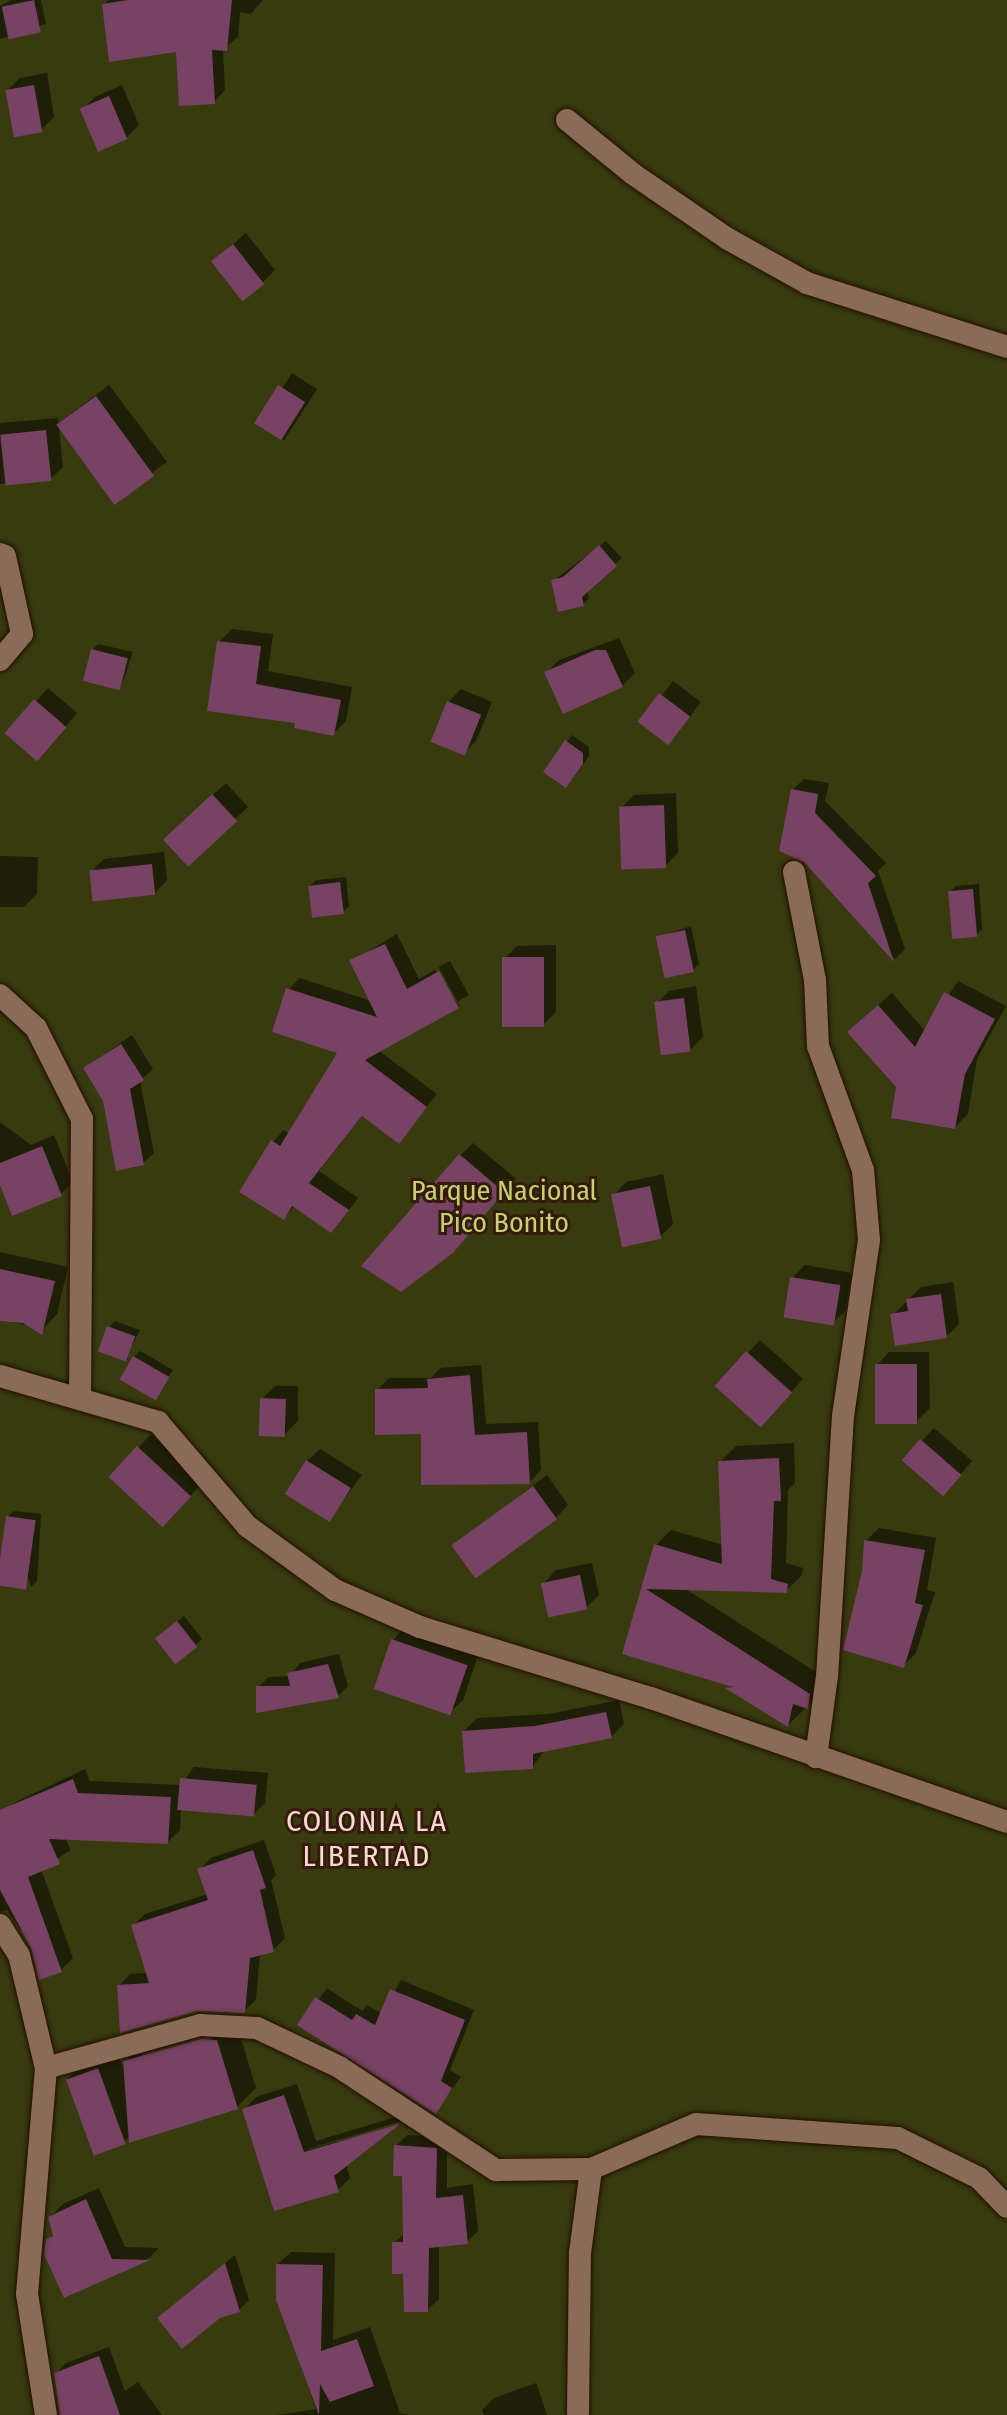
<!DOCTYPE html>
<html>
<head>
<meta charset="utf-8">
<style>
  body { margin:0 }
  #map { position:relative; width:1007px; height:2415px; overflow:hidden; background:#402614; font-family:"Fira Sans Condensed",sans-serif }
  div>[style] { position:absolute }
  .green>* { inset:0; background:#373b0e; transform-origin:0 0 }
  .shadow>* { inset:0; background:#0007; transform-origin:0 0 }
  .building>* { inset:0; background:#774263; transform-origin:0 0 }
  .roads { filter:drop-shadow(0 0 2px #250e00) drop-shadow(0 0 2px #250e00) }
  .minor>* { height:22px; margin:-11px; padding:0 11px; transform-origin:11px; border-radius:11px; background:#896b57 }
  span { translate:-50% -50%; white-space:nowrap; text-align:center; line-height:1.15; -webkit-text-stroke:6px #351c0a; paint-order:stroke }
  .park-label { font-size:28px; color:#c7d075 }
  .neighbourhood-label { font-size:30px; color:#fbd7d6; letter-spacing:2px }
</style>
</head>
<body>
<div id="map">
  <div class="green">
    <i style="left:0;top:0;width:1007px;height:2415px"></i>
  </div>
  <div class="shadow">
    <i style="clip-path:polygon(12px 0,41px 0,46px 24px,0 39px,0 6px)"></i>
    <i style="clip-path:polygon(108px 0,263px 0,251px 14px,240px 12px,238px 37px,223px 49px,225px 90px,214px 102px,178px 50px,104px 4px)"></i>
    <i style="clip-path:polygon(47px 73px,54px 117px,41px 130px,7px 91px,20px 78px)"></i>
    <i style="clip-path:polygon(122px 85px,139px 125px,126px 138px,82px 110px,95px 97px)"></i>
    <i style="clip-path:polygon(246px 233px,275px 270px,262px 283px,213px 261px)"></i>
    <i style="left:292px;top:373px;width:30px;height:61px;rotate:33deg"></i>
    <i style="left:109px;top:385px;width:96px;height:64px;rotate:53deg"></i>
    <i style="clip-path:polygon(58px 418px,63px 467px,50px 479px,0 484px,0 423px)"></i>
    <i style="clip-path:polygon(606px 541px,622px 558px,587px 590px,589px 598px,583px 604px,553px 581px)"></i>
    <i style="clip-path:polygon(232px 629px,273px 634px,268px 671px,352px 687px,346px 721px,333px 734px,297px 721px,210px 709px,219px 642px)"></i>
    <i style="clip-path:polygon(619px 638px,635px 673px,622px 686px,546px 673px,559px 660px)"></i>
    <i style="clip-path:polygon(98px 644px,133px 652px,121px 687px,92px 650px)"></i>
    <i style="left:673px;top:681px;width:35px;height:53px;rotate:37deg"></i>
    <i style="clip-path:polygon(48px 688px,77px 713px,49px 746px,7px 733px)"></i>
    <i style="clip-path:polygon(461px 689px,492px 702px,476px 741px,463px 754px,448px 702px)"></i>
    <i style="clip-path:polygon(572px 735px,589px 747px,589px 756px,572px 780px,567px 741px)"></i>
    <i style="clip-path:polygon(804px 779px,829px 783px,825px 801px,886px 863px,878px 871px,905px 949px,895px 959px,805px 861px,792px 790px)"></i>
    <i style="clip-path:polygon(226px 783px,248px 807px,235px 819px,178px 826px)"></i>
    <i style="clip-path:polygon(676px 793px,678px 853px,665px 866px,621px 808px,634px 795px)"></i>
    <i style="clip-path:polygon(164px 852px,167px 880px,155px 893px,91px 872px,104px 859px)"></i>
    <i style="clip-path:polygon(0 856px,38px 857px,37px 894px,24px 907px,0 907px)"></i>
    <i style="clip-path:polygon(346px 877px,349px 906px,343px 912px,310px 886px,316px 880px)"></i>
    <i style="clip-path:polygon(979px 884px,982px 929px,976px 935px,950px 892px,956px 886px)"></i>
    <i style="clip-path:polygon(691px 926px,699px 964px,693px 970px,658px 937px)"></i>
    <i style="clip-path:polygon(397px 934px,419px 979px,435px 970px,459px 1006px,378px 1050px,437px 1094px,399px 1141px,363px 1115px,319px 1171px,358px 1198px,342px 1219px,295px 1206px,284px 1217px,273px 1142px,284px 1130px,289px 1134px,340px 1052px,288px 990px,300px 978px,371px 1001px,352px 961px)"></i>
    <i style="clip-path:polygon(556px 945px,556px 1012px,543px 1025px,504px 959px,517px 946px)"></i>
    <i style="left:450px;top:961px;width:39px;height:13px;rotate:61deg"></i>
    <i style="clip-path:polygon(958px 981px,1006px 1006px,977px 1059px,968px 1114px,955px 1127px,898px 1086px,862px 1019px,892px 993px,925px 1031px)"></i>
    <i style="clip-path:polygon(696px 986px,703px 1037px,690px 1050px,656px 1004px,669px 991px)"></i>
    <i style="clip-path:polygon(132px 1035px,153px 1069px,140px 1081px,154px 1153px,143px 1163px,85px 1068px)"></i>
    <i style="clip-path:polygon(0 1122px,31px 1145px,54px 1135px,73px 1182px,61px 1194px,13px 1214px,0 1180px)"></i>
    <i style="clip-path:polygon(473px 1143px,515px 1178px,452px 1252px,461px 1155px)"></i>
    <i style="clip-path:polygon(663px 1174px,673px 1224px,660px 1237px,614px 1195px,626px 1182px)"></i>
    <i style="clip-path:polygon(0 1252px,68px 1267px,57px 1314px,43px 1329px,0 1319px)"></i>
    <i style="clip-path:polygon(805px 1265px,852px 1273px,845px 1311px,832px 1324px,792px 1278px)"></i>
    <i style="clip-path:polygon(953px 1282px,959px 1324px,947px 1336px,893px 1315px,921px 1287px)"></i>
    <i style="clip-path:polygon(115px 1321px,140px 1330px,125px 1359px,109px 1327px)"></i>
    <i style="clip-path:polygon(760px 1340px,803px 1379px,773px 1412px,717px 1386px)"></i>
    <i style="clip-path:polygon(140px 1351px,173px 1370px,155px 1398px,134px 1357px)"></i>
    <i style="clip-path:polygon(889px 1352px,929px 1352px,930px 1408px,917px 1421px,877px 1365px)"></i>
    <i style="clip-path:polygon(481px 1365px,486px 1424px,538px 1422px,541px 1470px,530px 1482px,423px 1432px,377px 1390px,389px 1378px,431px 1378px,440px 1368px)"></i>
    <i style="clip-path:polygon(275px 1386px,298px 1386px,298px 1421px,285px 1434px,262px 1399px)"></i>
    <i style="clip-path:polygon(934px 1428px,972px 1461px,955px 1481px,922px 1441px)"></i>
    <i style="left:151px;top:1434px;width:71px;height:59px;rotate:43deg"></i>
    <i style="clip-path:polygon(794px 1443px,795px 1483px,788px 1490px,786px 1563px,803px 1568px,802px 1575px,786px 1591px,684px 1588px,825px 1678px,823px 1691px,788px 1725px,729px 1688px,732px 1684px,624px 1653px,656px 1545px,671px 1530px,724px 1545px,720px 1462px,736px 1446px)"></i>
    <i style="clip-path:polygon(320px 1449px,362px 1475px,329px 1520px,307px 1461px)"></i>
    <i style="clip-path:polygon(547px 1475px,568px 1505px,556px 1518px,454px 1545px)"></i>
    <i style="clip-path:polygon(14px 1511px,41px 1514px,37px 1581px,31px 1587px,8px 1517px)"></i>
    <i style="clip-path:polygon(879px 1528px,936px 1538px,927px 1590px,935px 1592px,916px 1653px,903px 1666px,864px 1572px,866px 1541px)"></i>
    <i style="clip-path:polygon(592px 1563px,599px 1595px,586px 1608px,544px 1583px,556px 1570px)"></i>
    <i style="clip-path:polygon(184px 1616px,202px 1639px,176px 1662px,163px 1633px)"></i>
    <i style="clip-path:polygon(405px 1627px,479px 1652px,463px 1700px,450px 1712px,393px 1640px)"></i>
    <i style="clip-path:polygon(339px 1654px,348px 1686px,338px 1696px,258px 1687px,269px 1677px,290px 1676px,300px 1663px)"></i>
    <i style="clip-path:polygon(619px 1700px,624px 1724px,611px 1737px,545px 1750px,532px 1767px,464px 1731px,477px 1718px,549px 1714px)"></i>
    <i style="clip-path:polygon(194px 1767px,268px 1773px,265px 1803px,253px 1815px,181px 1808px,180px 1830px,168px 1842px,65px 1838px,71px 1850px,41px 1869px,73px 1958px,61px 1970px,41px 1977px,28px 1940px,7px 1910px,0 1912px,0 1815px,16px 1802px,85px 1769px,90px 1781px,181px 1785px)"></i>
    <i style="clip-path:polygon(264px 1840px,276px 1875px,271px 1880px,285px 1938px,273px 1950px,260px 1953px,256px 2000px,244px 2011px,119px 1986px,130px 1974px,148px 1973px,133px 1926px,145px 1914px,208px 1894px,200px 1869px,211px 1858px)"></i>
    <i style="clip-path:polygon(401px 1980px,474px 2010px,450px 2070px,461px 2077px,435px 2111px,300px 2025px,327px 1988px,362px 2011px,367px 2005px,382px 2014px)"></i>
    <i style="clip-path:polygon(evenodd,236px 2022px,256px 2088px,237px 2107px,130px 2136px,124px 2142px,67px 2079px,86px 2060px,117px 2050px,122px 2065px,144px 2043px,236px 2022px,211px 2034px,212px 2038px,142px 2058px,142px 2054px,211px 2034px)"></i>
    <i style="clip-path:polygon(297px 2084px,316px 2141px,406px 2114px,399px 2122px,294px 2153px,391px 2128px,346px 2164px,350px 2178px,338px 2190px,276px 2208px,244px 2110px,256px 2097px)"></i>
    <i style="clip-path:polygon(407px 2135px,447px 2137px,447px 2188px,473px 2184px,478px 2231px,467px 2242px,439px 2245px,439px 2299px,427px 2310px,394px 2243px,405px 2233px,404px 2174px,396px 2146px)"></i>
    <i style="clip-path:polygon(99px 2188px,125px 2247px,159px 2248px,149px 2258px,65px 2295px,48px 2240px,55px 2233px,50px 2217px,63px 2204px)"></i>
    <i style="clip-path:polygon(291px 2252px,335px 2253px,333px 2340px,370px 2327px,400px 2413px,409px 2415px,277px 2415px,316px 2409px,278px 2300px,278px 2264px)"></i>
    <i style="clip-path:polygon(235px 2255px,249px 2300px,239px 2310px,170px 2308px)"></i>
    <i style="clip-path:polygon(109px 2347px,125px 2391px,138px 2382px,162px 2415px,66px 2415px,56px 2373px,66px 2363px)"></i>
    <i style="clip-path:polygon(536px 2383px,547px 2415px,484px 2415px,482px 2410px,494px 2398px)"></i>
  </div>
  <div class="building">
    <i style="left:34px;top:0;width:33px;height:33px;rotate:78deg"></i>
    <i style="clip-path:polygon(128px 0,232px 0,227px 51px,212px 50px,215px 104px,179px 106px,176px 52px,109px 62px,102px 4px)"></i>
    <i style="left:34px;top:85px;width:48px;height:29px;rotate:80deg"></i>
    <i style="left:109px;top:96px;width:47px;height:32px;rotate:67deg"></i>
    <i style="left:233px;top:244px;width:51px;height:28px;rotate:52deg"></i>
    <i style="left:278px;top:385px;width:32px;height:45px;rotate:32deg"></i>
    <i style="left:96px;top:396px;width:99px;height:49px;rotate:54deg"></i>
    <i style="left:46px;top:430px;width:51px;height:46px;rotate:84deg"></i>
    <i style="clip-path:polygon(599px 545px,617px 566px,582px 597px,584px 606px,558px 612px,551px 580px,563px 577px)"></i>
    <i style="clip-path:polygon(217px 641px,261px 646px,256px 684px,341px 700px,334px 736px,294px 728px,295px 723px,207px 711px)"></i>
    <i style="left:91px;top:649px;width:38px;height:33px;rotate:14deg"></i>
    <i style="clip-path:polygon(595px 650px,606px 650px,623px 687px,563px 714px,544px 672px)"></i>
    <i style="left:659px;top:693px;width:39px;height:36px;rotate:37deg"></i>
    <i style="left:34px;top:699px;width:43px;height:45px;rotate:41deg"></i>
    <i style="left:447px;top:701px;width:37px;height:44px;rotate:22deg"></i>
    <i style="clip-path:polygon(565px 740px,583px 753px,583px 764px,566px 788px,543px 772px)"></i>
    <i style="clip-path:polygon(791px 789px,818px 794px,815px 813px,876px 876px,868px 883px,894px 962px,804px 862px,779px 851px)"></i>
    <i style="left:212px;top:794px;width:37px;height:67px;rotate:47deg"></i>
    <i style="left:664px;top:805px;width:63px;height:45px;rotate:88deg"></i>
    <i style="left:152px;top:864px;width:31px;height:63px;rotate:84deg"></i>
    <i style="left:340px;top:882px;width:32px;height:32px;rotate:83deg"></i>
    <i style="left:973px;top:889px;width:48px;height:25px;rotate:85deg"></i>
    <i style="left:685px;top:930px;width:43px;height:30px;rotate:78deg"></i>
    <i style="clip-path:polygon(385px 944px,407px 989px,439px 971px,459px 1008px,365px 1060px,427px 1107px,399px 1144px,362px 1116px,309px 1183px,349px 1210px,331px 1233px,292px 1206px,284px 1220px,239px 1192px,271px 1140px,280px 1146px,337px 1053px,272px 1032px,286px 988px,377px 1017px,349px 960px)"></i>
    <i style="left:544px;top:957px;width:70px;height:42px;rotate:90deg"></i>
    <i style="clip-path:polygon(944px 992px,995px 1019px,965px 1074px,955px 1129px,891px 1118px,896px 1087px,847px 1032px,878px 1005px,915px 1047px)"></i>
    <i style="left:684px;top:998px;width:54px;height:30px;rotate:83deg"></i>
    <i style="clip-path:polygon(121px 1044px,144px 1080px,130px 1089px,144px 1165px,116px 1171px,103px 1101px,83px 1068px)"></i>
    <i style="clip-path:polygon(42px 1146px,62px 1196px,12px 1216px,0 1185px,0 1163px)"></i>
    <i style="clip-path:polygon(459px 1154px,504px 1192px,453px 1253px,401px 1292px,361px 1266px)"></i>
    <i style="left:650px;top:1186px;width:54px;height:40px;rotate:78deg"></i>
    <i style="clip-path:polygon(0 1269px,55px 1281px,42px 1335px,23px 1323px,0 1321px)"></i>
    <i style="left:790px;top:1277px;width:51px;height:41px;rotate:9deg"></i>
    <i style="clip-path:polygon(941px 1294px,947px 1338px,895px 1346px,890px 1314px,908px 1311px,906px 1299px)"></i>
    <i style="left:107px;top:1326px;width:30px;height:27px;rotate:20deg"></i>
    <i style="left:746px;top:1351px;width:62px;height:47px;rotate:42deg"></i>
    <i style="left:133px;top:1356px;width:42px;height:27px;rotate:30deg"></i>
    <i style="left:875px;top:1364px;width:42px;height:60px"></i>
    <i style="clip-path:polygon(470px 1375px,475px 1435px,527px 1432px,530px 1484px,421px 1485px,421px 1434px,375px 1435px,375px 1389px,428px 1388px,427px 1379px)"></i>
    <i style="left:260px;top:1398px;width:26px;height:38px;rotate:2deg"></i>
    <i style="left:920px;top:1439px;width:55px;height:28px;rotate:41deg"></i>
    <i style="left:137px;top:1446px;width:74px;height:42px;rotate:43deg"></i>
    <i style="clip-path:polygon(779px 1458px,781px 1501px,774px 1501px,771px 1579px,788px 1584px,787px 1593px,646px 1589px,810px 1694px,808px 1709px,793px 1704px,788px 1727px,725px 1688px,733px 1687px,622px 1654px,654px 1544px,722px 1564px,718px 1461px)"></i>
    <i style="left:306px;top:1460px;width:53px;height:40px;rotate:32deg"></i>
    <i style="left:533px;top:1486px;width:41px;height:101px;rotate:54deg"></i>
    <i style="left:6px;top:1516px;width:30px;height:70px;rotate:8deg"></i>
    <i style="clip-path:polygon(864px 1540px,925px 1550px,915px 1603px,923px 1605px,904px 1668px,843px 1650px,862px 1571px)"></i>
    <i style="left:580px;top:1575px;width:35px;height:40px;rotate:78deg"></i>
    <i style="left:177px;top:1621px;width:33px;height:28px;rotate:52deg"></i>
    <i style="left:391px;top:1639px;width:81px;height:53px;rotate:19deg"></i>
    <i style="clip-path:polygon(328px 1664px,339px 1698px,256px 1713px,256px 1686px,290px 1686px,287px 1673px)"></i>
    <i style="clip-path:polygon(606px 1712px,612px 1738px,533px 1754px,533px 1769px,465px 1773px,462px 1731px,535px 1726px)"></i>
    <i style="left:180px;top:1778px;width:77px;height:32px;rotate:5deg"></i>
    <i style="clip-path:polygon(73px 1779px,78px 1793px,171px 1797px,168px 1844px,49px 1839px,60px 1864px,28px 1877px,62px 1972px,39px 1980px,31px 1948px,0 1890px,0 1810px)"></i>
    <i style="clip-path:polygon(253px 1850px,266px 1888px,260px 1890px,274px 1952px,250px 1958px,245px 2013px,197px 2011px,120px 2033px,117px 1985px,149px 1983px,131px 1925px,208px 1900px,197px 1869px)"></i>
    <i style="clip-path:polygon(390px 1989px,465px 2020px,441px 2081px,452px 2088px,436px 2114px,297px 2025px,315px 1997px,352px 2020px,356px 2014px,375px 2025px)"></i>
    <i style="clip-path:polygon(202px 2039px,217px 2040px,238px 2109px,129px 2143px,123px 2061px)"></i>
    <i style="left:98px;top:2068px;width:81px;height:34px;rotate:70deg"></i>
    <i style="clip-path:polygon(284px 2095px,304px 2152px,400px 2124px,334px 2176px,339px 2192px,274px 2211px,242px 2109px)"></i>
    <i style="clip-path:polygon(394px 2145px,437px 2148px,436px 2198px,463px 2195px,468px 2244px,429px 2248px,428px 2312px,404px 2312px,403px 2274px,392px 2274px,392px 2242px,403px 2242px,402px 2176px,393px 2176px)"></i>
    <i style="clip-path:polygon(86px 2199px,112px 2259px,150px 2260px,64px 2298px,44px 2254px,46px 2239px,53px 2236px,48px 2217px)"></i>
    <i style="clip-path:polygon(225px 2263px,240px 2312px,220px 2318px,182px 2349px,157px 2318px)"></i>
    <i style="clip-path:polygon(276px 2264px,323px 2265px,321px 2351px,357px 2339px,374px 2386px,330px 2402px,320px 2384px,319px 2415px,276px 2300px)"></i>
    <i style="clip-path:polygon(99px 2356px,120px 2415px,60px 2415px,54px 2373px)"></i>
  </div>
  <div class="roads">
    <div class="minor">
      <i style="left:567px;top:120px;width:85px;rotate:39.3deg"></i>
      <i style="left:633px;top:174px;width:115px;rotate:34.4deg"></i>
      <i style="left:728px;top:239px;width:90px;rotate:29.1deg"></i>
      <i style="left:807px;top:283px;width:210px;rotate:17.7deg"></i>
      <i style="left:0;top:554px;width:5px;rotate:22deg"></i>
      <i style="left:5px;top:556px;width:80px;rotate:77.7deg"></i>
      <i style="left:22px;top:634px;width:34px;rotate:130deg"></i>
      <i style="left:794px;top:872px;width:110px;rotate:79deg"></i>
      <i style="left:815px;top:980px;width:66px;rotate:87.4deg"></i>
      <i style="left:818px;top:1046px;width:132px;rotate:70.1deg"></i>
      <i style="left:863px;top:1170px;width:70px;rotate:85.1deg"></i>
      <i style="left:869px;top:1240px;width:178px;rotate:98.4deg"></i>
      <i style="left:843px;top:1416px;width:260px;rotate:93.5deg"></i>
      <i style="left:827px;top:1676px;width:82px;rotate:97.7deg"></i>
      <i style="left:0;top:995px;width:49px;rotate:42.5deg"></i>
      <i style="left:36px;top:1028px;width:102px;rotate:63.2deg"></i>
      <i style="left:82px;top:1119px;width:279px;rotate:90.4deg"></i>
      <i style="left:0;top:1376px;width:165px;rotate:16.2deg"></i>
      <i style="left:158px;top:1422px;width:137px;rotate:49.4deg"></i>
      <i style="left:247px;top:1526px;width:109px;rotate:36deg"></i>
      <i style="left:335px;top:1590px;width:93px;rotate:23.5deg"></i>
      <i style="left:420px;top:1627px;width:242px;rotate:17.1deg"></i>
      <i style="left:651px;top:1698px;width:377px;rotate:19.2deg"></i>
      <i style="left:0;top:1925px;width:36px;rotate:58deg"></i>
      <i style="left:19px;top:1955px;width:116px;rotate:76.6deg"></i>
      <i style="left:46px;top:2068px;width:227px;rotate:94.8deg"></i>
      <i style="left:27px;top:2294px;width:122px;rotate:81.1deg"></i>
      <i style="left:46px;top:2068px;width:160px;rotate:-15.6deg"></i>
      <i style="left:200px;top:2025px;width:57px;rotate:3deg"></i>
      <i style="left:257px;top:2028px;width:91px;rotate:25.4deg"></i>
      <i style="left:339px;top:2067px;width:188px;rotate:33.3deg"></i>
      <i style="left:496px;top:2170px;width:95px;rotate:-0.6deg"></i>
      <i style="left:591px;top:2169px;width:114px;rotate:-23.2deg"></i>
      <i style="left:696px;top:2124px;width:202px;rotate:4deg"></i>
      <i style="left:898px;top:2138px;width:90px;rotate:26.3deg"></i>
      <i style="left:979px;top:2178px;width:40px;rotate:46deg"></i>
      <i style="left:578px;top:2413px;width:160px;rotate:-89.3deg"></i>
      <i style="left:580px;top:2253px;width:85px;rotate:-82.5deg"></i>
    </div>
  </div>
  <div class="park-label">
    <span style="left:504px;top:1207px">Parque Nacional<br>Pico Bonito</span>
  </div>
  <div class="neighbourhood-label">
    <span style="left:367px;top:1838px">COLONIA LA<br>LIBERTAD</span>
  </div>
</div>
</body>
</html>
